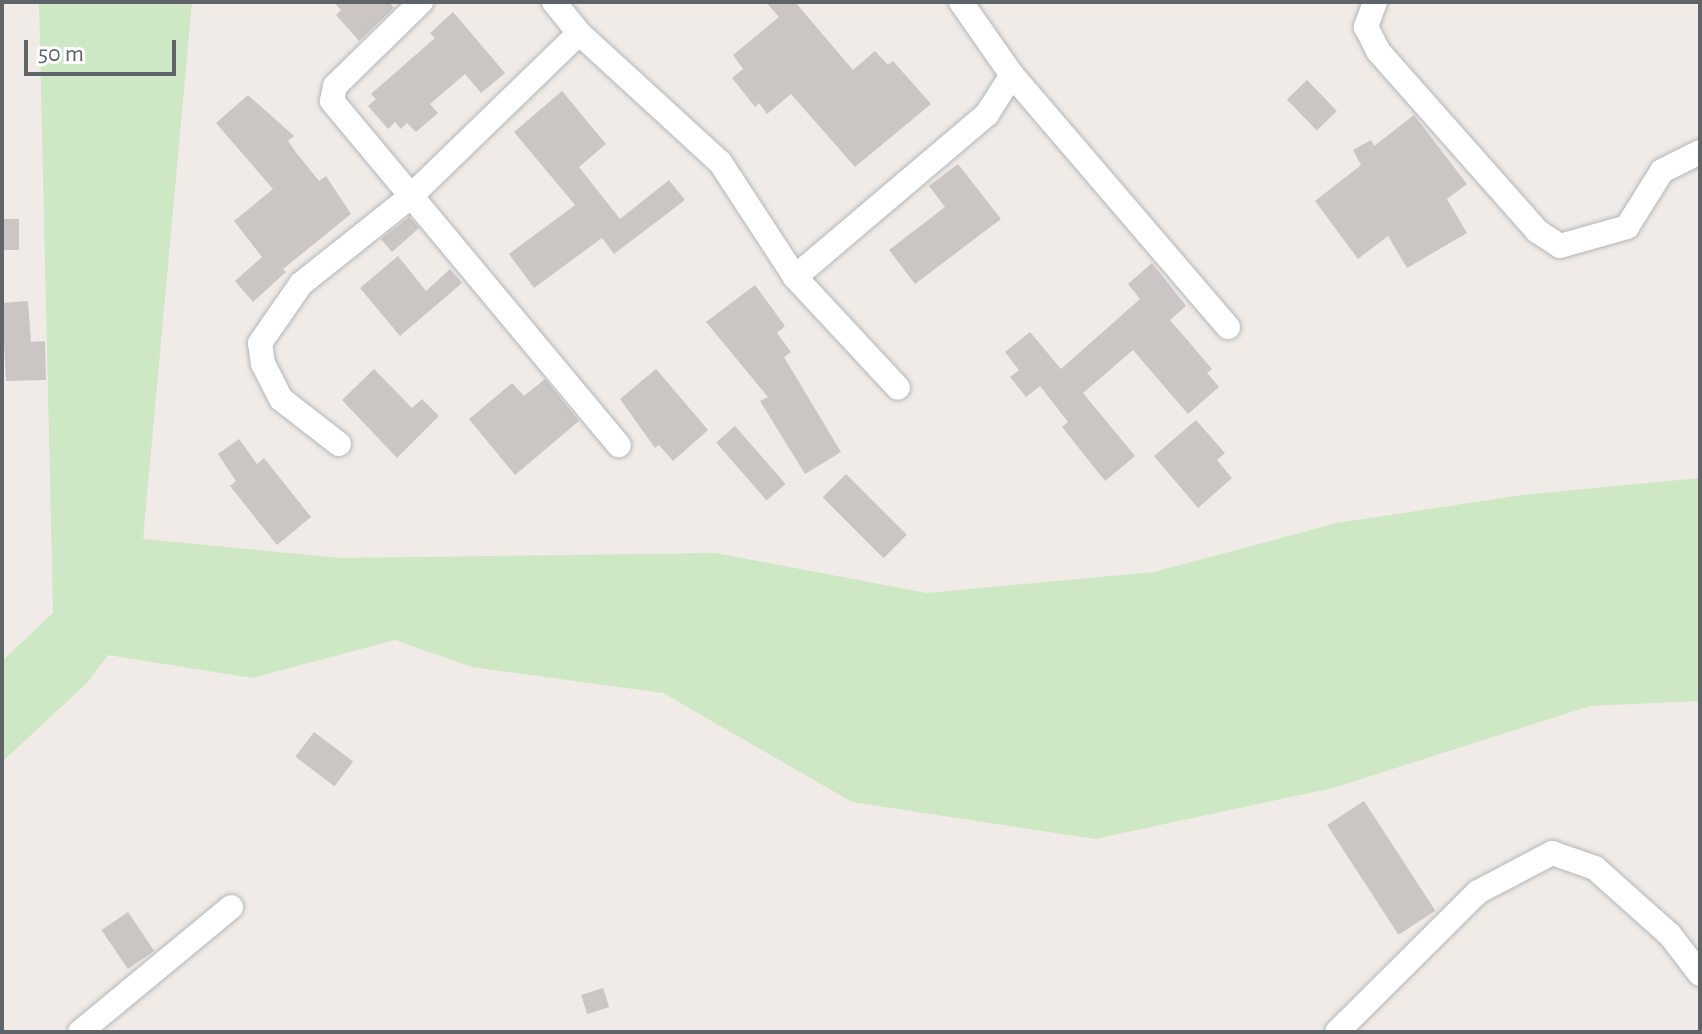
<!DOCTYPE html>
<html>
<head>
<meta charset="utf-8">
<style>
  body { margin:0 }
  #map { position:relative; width:1702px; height:1034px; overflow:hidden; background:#f0ebe7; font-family:"Alegreya Sans",sans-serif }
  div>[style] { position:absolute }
  .green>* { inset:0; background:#cee7c4 }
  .building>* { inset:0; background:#cbc6c3; transform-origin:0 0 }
  .roads { filter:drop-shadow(0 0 2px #b2b6b9) drop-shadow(0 0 2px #b2b6b9) }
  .minor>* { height:24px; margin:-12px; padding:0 12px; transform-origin:12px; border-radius:12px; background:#fff }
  span { translate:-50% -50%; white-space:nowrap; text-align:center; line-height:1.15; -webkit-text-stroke:7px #fff; paint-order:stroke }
  .frame { position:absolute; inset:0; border:4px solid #5e6467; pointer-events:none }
  .scale { position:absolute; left:24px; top:40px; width:152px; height:36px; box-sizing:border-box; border:4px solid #5e6467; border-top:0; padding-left:10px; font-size:24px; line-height:28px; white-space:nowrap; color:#5e6467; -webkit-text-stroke:6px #fff; paint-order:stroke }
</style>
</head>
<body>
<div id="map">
  <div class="green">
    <i style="clip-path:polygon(39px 2px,192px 2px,143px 539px,341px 558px,715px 553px,927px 593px,1154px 572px,1337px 523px,1522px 495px,1700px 478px,1700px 701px,1590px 706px,1333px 788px,1095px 839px,852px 802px,663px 693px,472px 667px,395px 640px,252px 678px,108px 655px,88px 682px,2px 762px,2px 661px,53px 613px)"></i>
  </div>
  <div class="building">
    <i style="clip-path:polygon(334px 2px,389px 2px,394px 8px,359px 41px,336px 15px,341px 10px)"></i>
    <i style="clip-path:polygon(766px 2px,795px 2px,853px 70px,875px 51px,888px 65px,893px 61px,931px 104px,855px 167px,791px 94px,767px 114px,759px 103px,755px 107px,732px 78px,743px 69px,733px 55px,779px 17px)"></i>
    <i style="clip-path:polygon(453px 12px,505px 73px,481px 93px,465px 74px,430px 104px,438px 113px,416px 132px,407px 123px,401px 129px,395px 122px,388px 129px,368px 106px,376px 99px,371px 94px,435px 38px,430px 33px)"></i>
    <i style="left:1307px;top:80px;width:43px;height:28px;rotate:46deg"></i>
    <i style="clip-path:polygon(562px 91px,606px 144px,579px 167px,620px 219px,669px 180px,685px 200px,614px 254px,602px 238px,534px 288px,509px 254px,575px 205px,514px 132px)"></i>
    <i style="clip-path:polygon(248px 95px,294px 136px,288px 141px,295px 151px,319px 181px,326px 176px,351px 214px,283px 269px,286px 272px,253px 302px,235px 281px,262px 257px,234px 221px,273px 189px,216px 123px)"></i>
    <i style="clip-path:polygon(1414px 115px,1467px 184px,1447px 199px,1467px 233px,1407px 268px,1388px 236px,1358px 259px,1315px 201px,1361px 165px,1353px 150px,1371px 140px,1374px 146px)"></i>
    <i style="clip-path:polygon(958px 164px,1001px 219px,915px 284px,889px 250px,945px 207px,929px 186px)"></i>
    <i style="clip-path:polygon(409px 217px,419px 228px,392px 252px,381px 239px)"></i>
    <i style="left:2px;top:219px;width:17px;height:31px"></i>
    <i style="clip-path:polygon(398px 256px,426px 291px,450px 269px,462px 283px,400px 336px,360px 288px)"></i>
    <i style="clip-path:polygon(1152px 263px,1186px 306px,1170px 320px,1212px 369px,1207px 373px,1219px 387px,1188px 414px,1133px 350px,1083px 393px,1135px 456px,1105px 481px,1062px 427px,1068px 422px,1040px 386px,1026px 397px,1010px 377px,1019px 370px,1005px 352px,1030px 332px,1061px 369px,1140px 299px,1128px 284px)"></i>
    <i style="clip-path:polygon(755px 285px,785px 326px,777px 333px,791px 352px,784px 357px,841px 452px,805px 474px,760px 401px,768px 397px,706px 322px)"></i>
    <i style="clip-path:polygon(28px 301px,31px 342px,45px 341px,46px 380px,6px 381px,2px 303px)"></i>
    <i style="clip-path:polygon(374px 369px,412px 408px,422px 399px,439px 416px,397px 458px,342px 400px)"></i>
    <i style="clip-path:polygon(656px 369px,708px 430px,673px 461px,659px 445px,655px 448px,620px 399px)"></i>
    <i style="clip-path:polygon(545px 379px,579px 421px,515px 475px,469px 419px,512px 383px,524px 396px)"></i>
    <i style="clip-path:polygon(1196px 420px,1225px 453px,1217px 460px,1232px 478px,1198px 508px,1154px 456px)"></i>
    <i style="left:735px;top:426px;width:77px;height:25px;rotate:49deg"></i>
    <i style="clip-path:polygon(239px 439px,257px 464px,264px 458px,311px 517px,277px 545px,230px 486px,236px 481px,218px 454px)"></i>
    <i style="left:846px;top:474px;width:86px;height:33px;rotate:45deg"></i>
    <i style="left:314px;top:732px;width:49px;height:31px;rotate:37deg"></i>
    <i style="left:1364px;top:801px;width:131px;height:44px;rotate:57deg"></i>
    <i style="left:128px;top:912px;width:47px;height:32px;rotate:56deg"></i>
    <i style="left:603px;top:988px;width:20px;height:23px;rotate:72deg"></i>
  </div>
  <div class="roads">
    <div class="minor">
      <i style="left:421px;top:2px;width:120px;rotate:135.7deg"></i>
      <i style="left:335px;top:86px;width:15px;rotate:101deg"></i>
      <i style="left:332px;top:101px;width:448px;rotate:50.2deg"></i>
      <i style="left:554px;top:2px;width:40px;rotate:51deg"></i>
      <i style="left:579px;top:33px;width:191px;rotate:42.5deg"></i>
      <i style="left:720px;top:162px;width:137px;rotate:56.9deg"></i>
      <i style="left:795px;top:277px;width:151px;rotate:47.1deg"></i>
      <i style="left:961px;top:2px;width:89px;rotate:55.1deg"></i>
      <i style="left:1012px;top:75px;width:332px;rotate:49.4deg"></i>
      <i style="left:1375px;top:2px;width:27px;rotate:110deg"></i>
      <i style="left:1366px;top:27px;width:27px;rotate:63deg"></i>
      <i style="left:1378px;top:51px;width:240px;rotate:48.5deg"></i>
      <i style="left:1537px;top:231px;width:27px;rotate:33deg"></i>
      <i style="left:1560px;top:246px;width:70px;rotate:-15.8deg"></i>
      <i style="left:1627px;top:227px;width:66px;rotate:-58deg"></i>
      <i style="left:1662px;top:171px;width:42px;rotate:-26.6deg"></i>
      <i style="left:795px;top:277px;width:252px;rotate:-40.3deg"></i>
      <i style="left:987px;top:114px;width:46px;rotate:-57.3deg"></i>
      <i style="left:339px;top:444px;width:73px;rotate:-142.2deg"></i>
      <i style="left:281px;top:399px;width:39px;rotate:-117deg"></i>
      <i style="left:263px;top:364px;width:21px;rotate:-98deg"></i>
      <i style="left:260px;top:343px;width:72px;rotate:-55.2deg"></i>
      <i style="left:301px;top:284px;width:139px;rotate:-38.6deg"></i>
      <i style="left:410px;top:197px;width:235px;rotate:-44.1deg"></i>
      <i style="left:80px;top:1032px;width:196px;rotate:-39.6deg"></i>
      <i style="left:1337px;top:1032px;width:199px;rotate:-44.8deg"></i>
      <i style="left:1478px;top:892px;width:84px;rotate:-27.8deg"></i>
      <i style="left:1552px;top:853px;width:46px;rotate:19.2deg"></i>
      <i style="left:1595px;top:868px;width:101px;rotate:41.8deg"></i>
      <i style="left:1670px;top:935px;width:49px;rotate:52.4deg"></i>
    </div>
  </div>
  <div class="frame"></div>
  <div class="scale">50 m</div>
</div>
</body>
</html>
